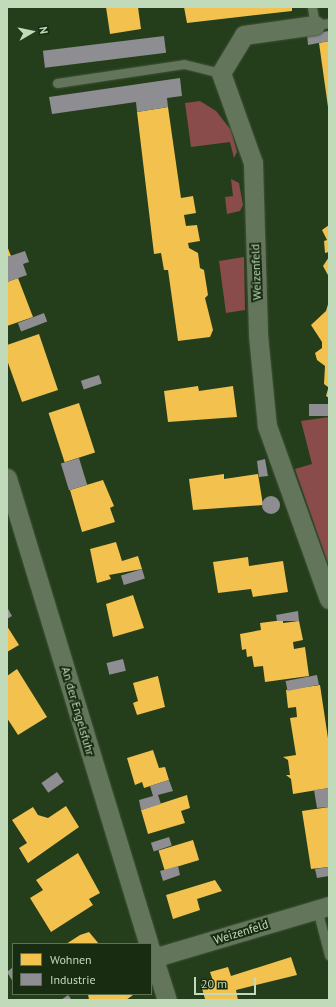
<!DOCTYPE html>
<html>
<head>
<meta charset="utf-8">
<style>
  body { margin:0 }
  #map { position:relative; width:336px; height:1007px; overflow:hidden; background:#243d1a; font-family:"PT Sans",sans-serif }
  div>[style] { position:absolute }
  .green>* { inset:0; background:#8a4c4a }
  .homes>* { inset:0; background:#f2c14e; transform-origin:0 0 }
  .industry>* { inset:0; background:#8d8d92; transform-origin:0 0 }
  .round { border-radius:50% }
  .roads { filter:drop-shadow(0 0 1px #405338) drop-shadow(0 0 1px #405338) }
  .service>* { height:9px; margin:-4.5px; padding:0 4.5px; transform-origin:4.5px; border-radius:4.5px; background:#63765c }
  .minor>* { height:19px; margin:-9.5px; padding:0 9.5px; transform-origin:9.5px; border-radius:9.5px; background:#63765c }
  span { translate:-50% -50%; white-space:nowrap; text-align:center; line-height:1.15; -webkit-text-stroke:4px #182c12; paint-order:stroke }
  .street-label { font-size:12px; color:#c1dab9 }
  .frame { position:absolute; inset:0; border:8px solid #c1dab9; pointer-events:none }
  .legend { position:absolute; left:12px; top:943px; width:140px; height:52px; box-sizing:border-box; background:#182c12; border:1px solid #5c7255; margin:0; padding:5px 7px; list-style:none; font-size:12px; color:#c1dab9 }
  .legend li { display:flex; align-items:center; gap:8px; height:20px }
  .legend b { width:20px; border:1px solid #5c7255 }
  .north { position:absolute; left:12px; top:12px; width:40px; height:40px; -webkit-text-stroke:3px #182c12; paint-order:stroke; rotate:81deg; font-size:11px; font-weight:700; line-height:16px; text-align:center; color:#c1dab9 }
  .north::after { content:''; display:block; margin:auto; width:14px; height:18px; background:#c1dab9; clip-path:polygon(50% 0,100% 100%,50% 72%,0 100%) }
  .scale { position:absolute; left:194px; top:977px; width:62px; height:18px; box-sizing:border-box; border:2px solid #c1dab9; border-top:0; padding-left:5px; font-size:12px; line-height:14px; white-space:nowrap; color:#c1dab9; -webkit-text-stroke:3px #182c12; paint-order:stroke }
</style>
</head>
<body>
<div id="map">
  <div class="green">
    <i style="clip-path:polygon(200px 101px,216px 111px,231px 130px,237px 152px,234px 158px,230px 142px,191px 147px,185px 103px)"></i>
    <i style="clip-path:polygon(231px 179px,239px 183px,243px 205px,240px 211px,227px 214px,225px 197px,233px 196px)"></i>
    <i style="clip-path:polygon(244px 257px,245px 310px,226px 313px,219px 261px)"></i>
    <i style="clip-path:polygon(329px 417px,329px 566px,295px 469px,312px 464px,301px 421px)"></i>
  </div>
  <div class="homes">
    <i style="clip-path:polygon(106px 7px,138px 7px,141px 29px,110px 34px)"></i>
    <i style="clip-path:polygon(184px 7px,292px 7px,292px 11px,187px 23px)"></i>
    <i style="clip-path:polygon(329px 41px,329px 107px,328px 107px,319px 43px)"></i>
    <i style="clip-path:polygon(168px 107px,181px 198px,193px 196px,196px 213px,184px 215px,186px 226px,197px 225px,200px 241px,188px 243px,189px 248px,198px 253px,200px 268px,204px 270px,208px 295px,205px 298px,213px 330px,210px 337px,178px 341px,168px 270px,164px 270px,161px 253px,154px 254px,137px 112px)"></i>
    <i style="clip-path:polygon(329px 225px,329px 252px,325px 253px,324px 241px,327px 240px,322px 230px)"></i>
    <i style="clip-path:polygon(7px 246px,11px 256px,7px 257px)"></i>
    <i style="clip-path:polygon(329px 257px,329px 277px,323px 266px)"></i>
    <i style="clip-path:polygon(18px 278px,33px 317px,7px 326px,7px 282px)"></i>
    <i style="clip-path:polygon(329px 301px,329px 387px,328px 387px,324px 384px,325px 366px,317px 360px,315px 353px,322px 348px,322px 342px,311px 325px,326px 311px)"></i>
    <i style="clip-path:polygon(39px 334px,58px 390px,22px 402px,7px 360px,7px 345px)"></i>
    <i style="clip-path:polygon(198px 386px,199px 391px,233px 386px,237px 417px,168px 422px,164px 391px)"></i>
    <i style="clip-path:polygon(328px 389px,329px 389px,329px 398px,326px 396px)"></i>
    <i style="left:79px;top:403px;width:52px;height:32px;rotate:72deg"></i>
    <i style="clip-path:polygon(224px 474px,224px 479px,258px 474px,263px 505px,193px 510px,189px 479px)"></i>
    <i style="clip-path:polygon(103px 480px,114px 506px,110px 508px,115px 522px,82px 532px,70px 490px)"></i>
    <i style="clip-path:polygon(116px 542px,122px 561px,138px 556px,142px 569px,109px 575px,111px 579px,97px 583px,90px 549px)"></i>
    <i style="clip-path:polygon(248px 557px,249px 566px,283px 561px,288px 592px,253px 597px,251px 589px,218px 593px,213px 562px)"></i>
    <i style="clip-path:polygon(133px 595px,144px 628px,113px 637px,106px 604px)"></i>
    <i style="clip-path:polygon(283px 620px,283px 623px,299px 621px,303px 640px,293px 642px,294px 649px,305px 647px,309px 676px,265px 682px,263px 666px,254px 667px,252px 656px,247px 657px,246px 649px,242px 650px,240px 634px,261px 630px,260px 623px)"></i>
    <i style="clip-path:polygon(7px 626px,19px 645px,7px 652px)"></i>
    <i style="clip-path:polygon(17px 669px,47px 717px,18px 735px,7px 718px,7px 676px)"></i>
    <i style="clip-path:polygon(158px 676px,165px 707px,137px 715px,133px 703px,138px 701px,133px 683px)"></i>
    <i style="clip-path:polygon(320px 685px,329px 745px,329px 788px,293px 794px,291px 779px,286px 775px,290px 775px,288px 760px,283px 757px,296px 755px,290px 718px,297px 717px,296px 707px,288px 708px,286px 690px)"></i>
    <i style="clip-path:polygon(153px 750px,159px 768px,165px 767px,169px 780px,144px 788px,142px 782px,135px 785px,127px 758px)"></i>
    <i style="clip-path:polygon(187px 795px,190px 808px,181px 811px,185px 823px,148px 834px,141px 810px)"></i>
    <i style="clip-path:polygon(66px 806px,79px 827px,28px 863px,19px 848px,27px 843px,12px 820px,33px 807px,38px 815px,48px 818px)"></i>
    <i style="clip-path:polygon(329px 807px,329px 867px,311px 869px,302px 811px)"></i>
    <i style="left:193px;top:840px;width:21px;height:36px;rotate:73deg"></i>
    <i style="clip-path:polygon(78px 853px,100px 893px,89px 899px,93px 905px,51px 932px,30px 898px,43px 890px,36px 880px)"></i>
    <i style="clip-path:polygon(215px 880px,222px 891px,197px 899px,200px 910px,173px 919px,166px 895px)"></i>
    <i style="clip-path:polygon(89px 932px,99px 944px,66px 944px,80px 935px)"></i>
    <i style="clip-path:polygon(291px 957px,297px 975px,236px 990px,238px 1000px,205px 999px,201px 985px,213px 981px,210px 972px,228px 967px,231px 976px)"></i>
    <i style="clip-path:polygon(88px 994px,132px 994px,133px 995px,126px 1000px,89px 1000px)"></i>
  </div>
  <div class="industry">
    <i style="clip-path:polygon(329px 31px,329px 41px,308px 45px,307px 34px)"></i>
    <i style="left:164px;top:36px;width:17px;height:122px;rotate:83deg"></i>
    <i style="clip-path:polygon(180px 78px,182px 96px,167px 98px,168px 107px,137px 112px,136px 102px,52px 114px,49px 97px)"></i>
    <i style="clip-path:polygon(25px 251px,29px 262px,23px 264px,27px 275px,7px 282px,7px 257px)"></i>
    <i style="left:44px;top:313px;width:9px;height:28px;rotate:69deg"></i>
    <i style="left:99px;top:375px;width:9px;height:19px;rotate:72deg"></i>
    <i style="left:329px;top:404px;width:12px;height:20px;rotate:90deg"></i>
    <i style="left:79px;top:458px;width:28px;height:19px;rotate:73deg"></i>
    <i style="clip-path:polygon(265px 459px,268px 476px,259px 477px,257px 461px)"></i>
    <i class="round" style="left:262px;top:496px;width:18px;height:18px"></i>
    <i style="left:142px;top:569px;width:10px;height:22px;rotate:73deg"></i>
    <i style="clip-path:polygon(7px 607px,12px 616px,7px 619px)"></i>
    <i style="clip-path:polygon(298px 611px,299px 621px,277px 621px,276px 615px)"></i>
    <i style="left:123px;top:659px;width:12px;height:17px;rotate:76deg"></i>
    <i style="left:317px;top:675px;width:10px;height:32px;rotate:79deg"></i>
    <i style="left:57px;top:772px;width:12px;height:19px;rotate:55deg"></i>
    <i style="clip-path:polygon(169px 780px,173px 791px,158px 795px,161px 804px,141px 810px,139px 800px,153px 796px,150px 786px)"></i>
    <i style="clip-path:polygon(329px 788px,329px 807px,317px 808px,314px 790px)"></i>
    <i style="left:169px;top:837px;width:9px;height:19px;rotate:72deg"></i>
    <i style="clip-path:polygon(178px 866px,180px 875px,163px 881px,160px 871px)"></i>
    <i style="clip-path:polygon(329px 867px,329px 876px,317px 878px,315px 869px)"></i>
    <i style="clip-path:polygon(13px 967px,13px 982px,7px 972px)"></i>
    <i style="clip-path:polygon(68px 995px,72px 1000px,61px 1000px)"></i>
  </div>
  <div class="roads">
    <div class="service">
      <i style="left:312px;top:7px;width:18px;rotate:81deg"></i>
      <i style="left:315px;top:25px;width:14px;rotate:-8deg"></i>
      <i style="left:57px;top:83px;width:128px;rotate:-8.5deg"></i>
      <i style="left:184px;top:64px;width:38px;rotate:14deg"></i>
      <i style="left:317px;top:909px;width:48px;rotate:75.4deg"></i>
    </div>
    <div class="minor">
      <i style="left:315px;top:25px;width:72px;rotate:172deg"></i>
      <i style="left:244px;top:35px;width:44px;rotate:121.2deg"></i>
      <i style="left:221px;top:73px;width:96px;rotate:70.4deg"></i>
      <i style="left:253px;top:163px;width:172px;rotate:88.3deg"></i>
      <i style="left:258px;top:335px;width:91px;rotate:84.4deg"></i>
      <i style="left:267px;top:426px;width:184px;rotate:70.3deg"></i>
      <i style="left:7px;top:478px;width:487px;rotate:73.1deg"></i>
      <i style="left:151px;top:950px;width:52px;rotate:72.3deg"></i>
      <i style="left:153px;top:958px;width:184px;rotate:-16.5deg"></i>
    </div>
  </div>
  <div class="street-label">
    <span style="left:256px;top:272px;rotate:-92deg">Weizenfeld</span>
    <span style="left:78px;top:711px;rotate:74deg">An der Engelsfuhr</span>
    <span style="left:241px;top:932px;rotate:-17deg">Weizenfeld</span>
  </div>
  <div class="frame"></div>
  <ul class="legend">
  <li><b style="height:11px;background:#f2c14e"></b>Wohnen</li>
  <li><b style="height:11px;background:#8d8d92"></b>Industrie</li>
  </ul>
  <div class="north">N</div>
  <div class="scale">20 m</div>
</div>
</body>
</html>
